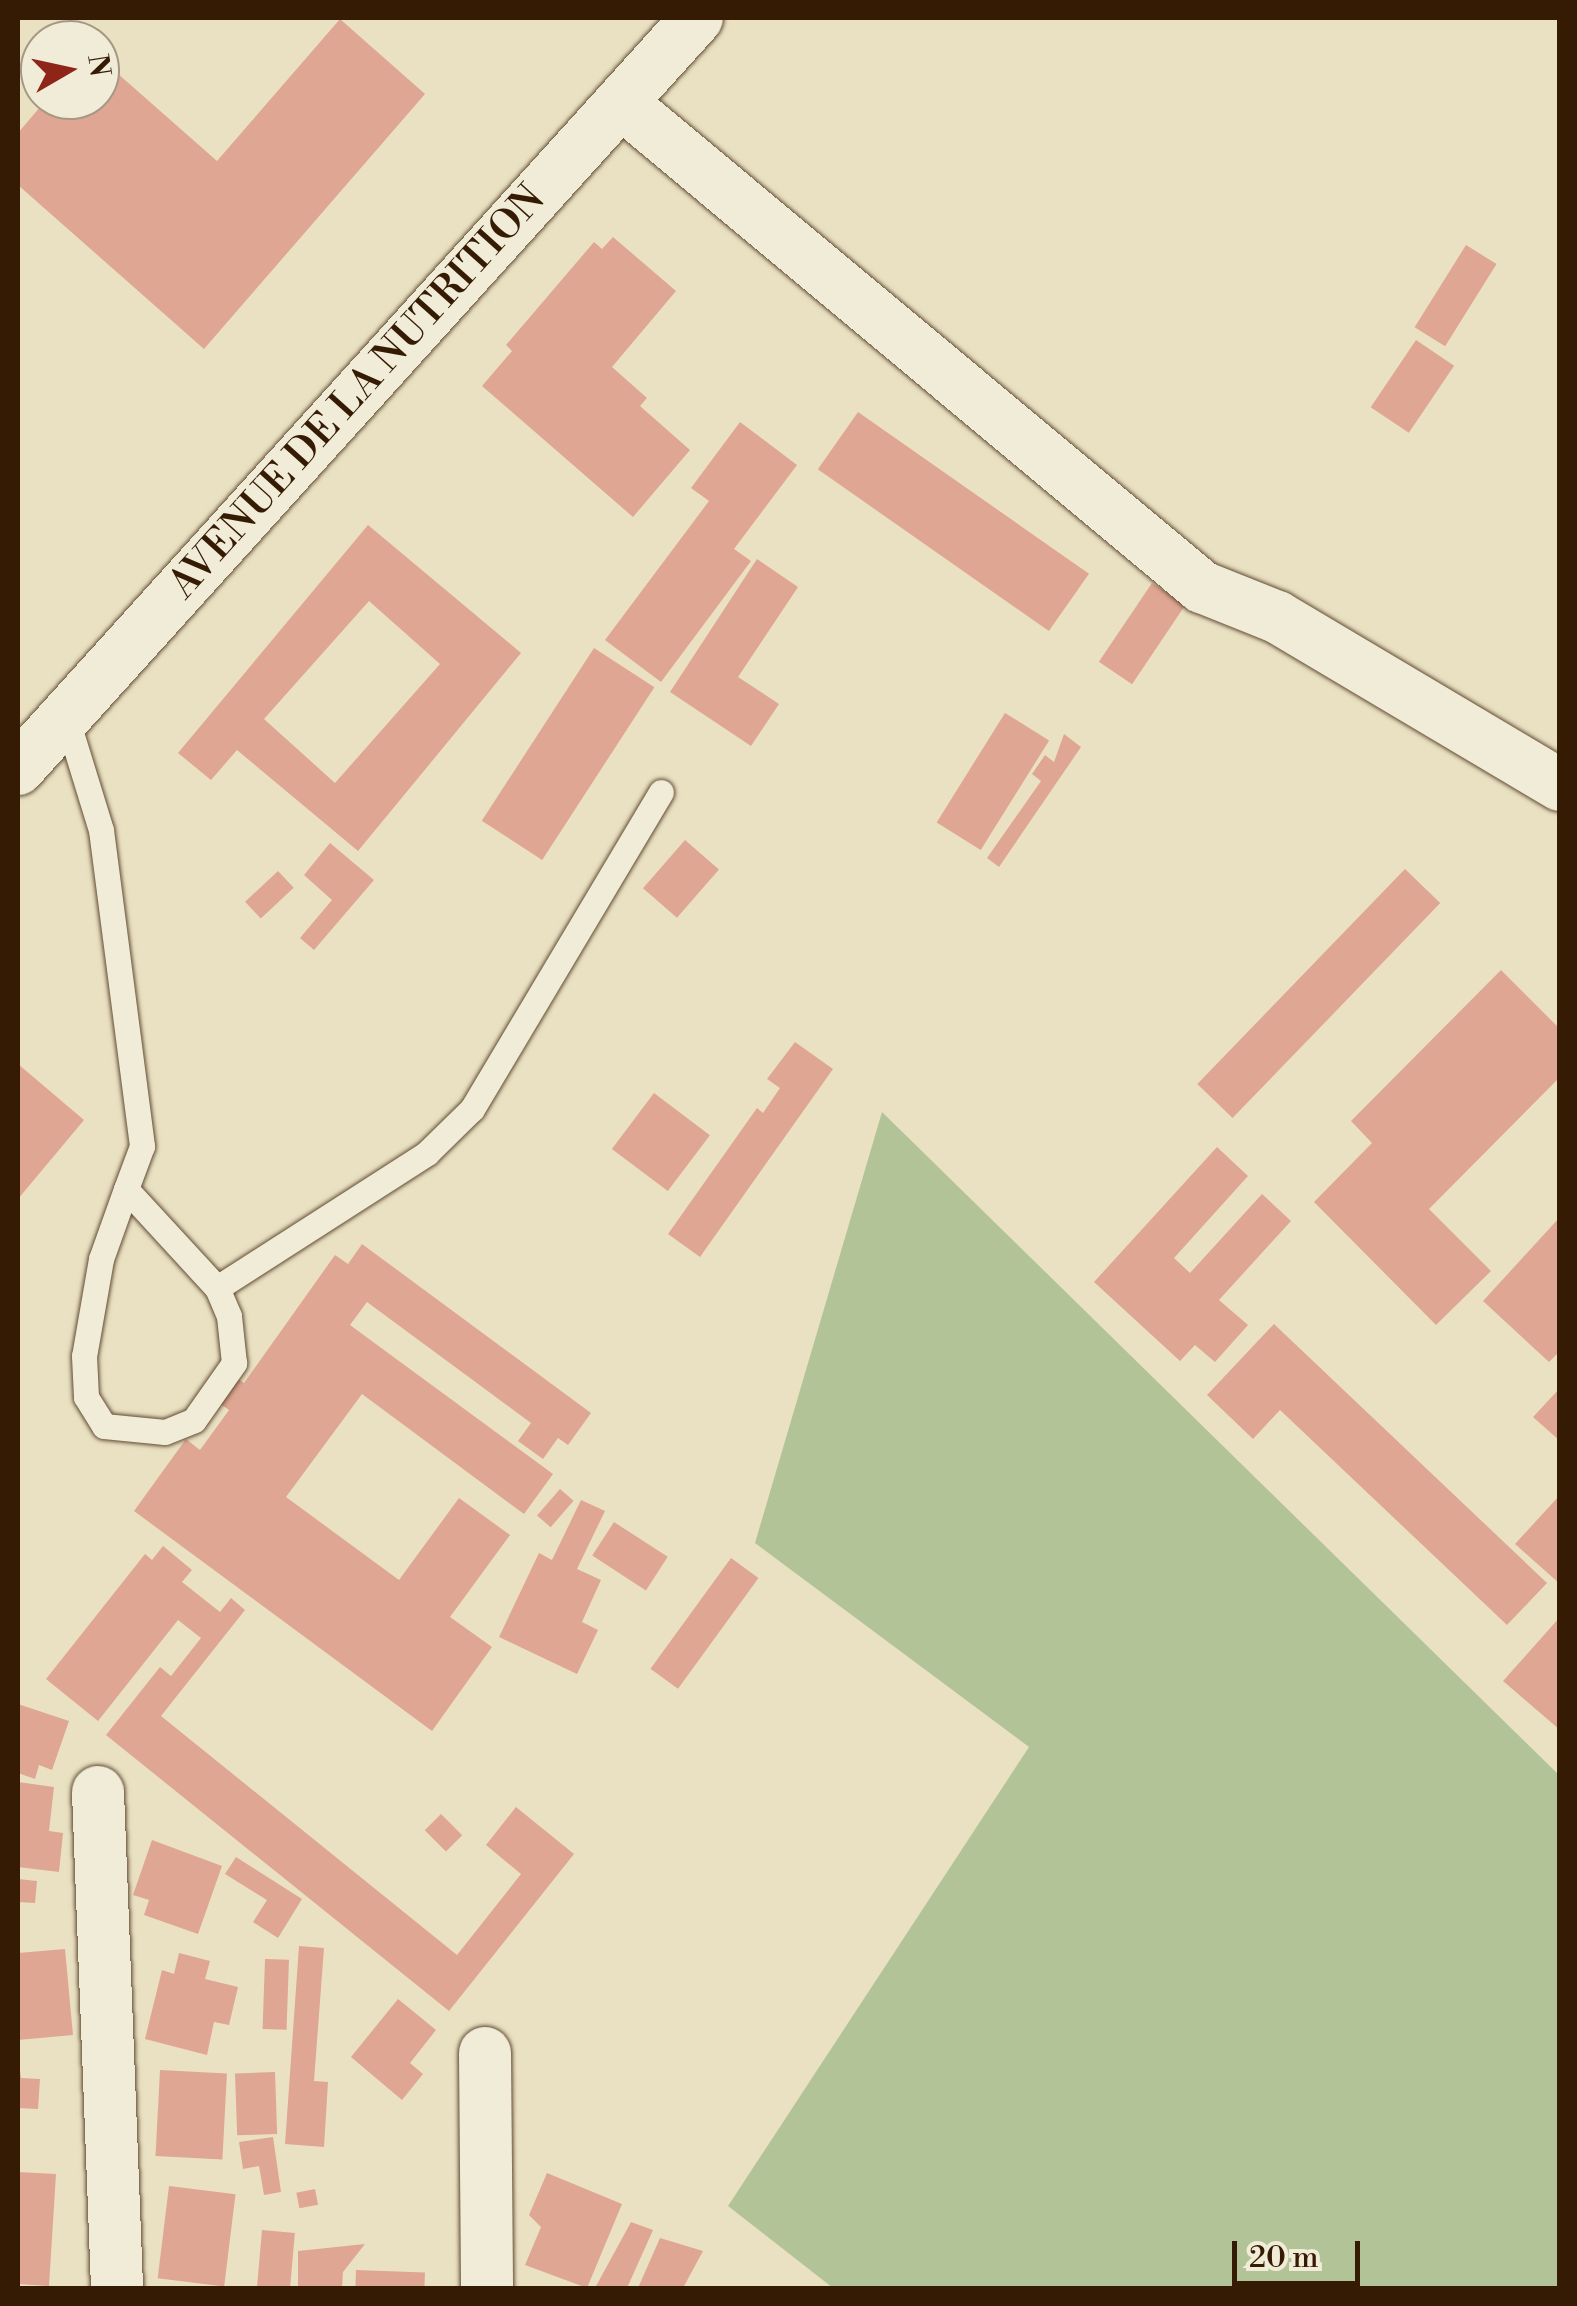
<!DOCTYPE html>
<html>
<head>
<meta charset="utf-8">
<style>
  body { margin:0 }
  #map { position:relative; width:1577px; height:2306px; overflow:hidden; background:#eae1c3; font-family:"Libre Bodoni",serif }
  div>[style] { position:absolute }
  .green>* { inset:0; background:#b2c497 }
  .building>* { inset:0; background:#dfa693; transform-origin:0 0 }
  .roads { filter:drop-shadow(0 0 2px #624c33) drop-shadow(0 0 2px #624c33) }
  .service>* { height:25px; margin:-12.5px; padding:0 12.5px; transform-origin:12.5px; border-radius:12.5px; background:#f1ecd8 }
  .minor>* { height:52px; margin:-26px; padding:0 26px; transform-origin:26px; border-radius:26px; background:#f1ecd8 }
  span { translate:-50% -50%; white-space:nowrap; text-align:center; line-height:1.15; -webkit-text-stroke:8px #f1ecd8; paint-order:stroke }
  .street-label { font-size:40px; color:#351b03 }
  .frame { position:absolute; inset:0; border:20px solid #351b03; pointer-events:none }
  .north { position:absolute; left:20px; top:20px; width:100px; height:100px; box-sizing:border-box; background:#f1ecd8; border:2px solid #a69883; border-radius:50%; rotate:81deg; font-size:28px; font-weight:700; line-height:40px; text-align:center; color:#351b03 }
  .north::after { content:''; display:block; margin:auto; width:35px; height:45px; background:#8f2418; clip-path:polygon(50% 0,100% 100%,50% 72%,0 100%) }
  .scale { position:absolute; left:1232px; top:2241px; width:128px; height:45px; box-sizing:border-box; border:5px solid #351b03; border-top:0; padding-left:12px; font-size:30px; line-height:35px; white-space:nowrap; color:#351b03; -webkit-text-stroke:8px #f1ecd8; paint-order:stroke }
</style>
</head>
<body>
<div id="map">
  <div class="green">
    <i style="clip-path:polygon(882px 1112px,1559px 1775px,1559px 2288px,833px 2288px,728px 2206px,1029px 1747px,755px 1543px)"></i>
  </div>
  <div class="building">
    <i style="clip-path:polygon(340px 19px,425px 94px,204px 349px,18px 185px,18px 133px,46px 100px,100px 100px,100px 58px,217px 161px)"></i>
    <i style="clip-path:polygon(613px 237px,676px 291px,612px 367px,647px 398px,640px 406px,690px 450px,633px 517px,482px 386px,512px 351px,506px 345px,594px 242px,602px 249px)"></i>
    <i style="left:1466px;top:245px;width:36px;height:97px;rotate:32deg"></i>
    <i style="left:1416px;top:340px;width:46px;height:81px;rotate:34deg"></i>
    <i style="left:858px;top:412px;width:282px;height:70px;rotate:35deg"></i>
    <i style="clip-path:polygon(740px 422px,797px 465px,734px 549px,751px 561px,661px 682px,605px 640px,709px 501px,691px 488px)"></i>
    <i style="clip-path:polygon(evenodd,368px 525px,521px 653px,358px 851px,237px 750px,211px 780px,178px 753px,368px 525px,369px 601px,440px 664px,335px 783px,264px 719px,369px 601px)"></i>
    <i style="clip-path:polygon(757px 559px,798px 587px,738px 677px,779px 704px,751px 746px,670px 692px)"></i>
    <i style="left:1152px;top:583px;width:40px;height:95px;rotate:34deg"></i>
    <i style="left:594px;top:648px;width:72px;height:206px;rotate:33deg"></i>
    <i style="left:1005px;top:713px;width:52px;height:129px;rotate:32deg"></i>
    <i style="clip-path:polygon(1064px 734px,1081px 747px,999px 867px,987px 858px,1041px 781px,1032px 774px,1045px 755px,1054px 762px)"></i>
    <i style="left:685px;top:840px;width:45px;height:64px;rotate:41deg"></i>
    <i style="clip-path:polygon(330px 843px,374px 880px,314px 950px,300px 938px,332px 900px,304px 875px)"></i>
    <i style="left:1405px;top:869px;width:49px;height:299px;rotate:44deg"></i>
    <i style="left:278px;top:871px;width:23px;height:45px;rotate:47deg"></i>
    <i style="clip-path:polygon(1501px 970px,1560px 1029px,1560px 1077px,1429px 1209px,1491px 1271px,1436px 1325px,1314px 1202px,1372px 1143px,1351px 1121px)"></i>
    <i style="clip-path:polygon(795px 1042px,833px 1069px,700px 1257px,668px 1234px,757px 1108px,763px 1113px,780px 1088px,767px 1079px)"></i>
    <i style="clip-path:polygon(18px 1064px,84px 1120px,18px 1199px)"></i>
    <i style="left:654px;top:1093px;width:70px;height:70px;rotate:37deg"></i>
    <i style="clip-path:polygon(1217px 1147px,1248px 1176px,1174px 1258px,1190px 1273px,1262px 1194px,1291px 1221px,1219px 1300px,1248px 1325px,1215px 1362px,1195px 1345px,1180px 1361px,1094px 1282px)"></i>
    <i style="clip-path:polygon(1560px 1217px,1560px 1351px,1549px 1362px,1483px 1301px)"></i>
    <i style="clip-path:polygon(362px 1244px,591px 1413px,568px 1445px,558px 1438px,543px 1459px,518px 1441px,531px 1423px,367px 1302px,350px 1325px,553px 1474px,524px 1514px,362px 1394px,286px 1497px,399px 1580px,459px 1498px,510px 1535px,450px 1617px,492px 1647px,432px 1731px,134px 1511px,186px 1439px,200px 1450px,229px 1410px,219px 1403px,237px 1378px,244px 1383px,335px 1255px,348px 1264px)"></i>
    <i style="clip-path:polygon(1274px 1324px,1547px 1583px,1507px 1625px,1280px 1410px,1253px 1439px,1207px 1395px)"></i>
    <i style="clip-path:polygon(1560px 1388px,1560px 1441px,1533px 1417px)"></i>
    <i style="left:560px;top:1489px;width:18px;height:35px;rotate:41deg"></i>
    <i style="clip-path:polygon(1560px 1495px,1560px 1584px,1515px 1544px)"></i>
    <i style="clip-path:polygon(581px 1500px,605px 1511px,577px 1569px,601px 1580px,582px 1622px,598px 1630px,577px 1674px,499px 1637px,539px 1553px,552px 1560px)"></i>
    <i style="left:614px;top:1522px;width:64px;height:40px;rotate:33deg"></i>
    <i style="clip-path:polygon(163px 1546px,192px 1570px,182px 1582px,220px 1612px,231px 1598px,245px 1610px,161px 1716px,457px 1955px,521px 1874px,486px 1845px,516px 1807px,574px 1854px,449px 2011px,106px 1735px,160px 1667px,171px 1676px,201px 1638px,178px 1620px,98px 1721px,46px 1679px,145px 1554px,152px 1560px)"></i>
    <i style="left:731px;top:1558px;width:34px;height:137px;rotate:36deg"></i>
    <i style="clip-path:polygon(1560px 1617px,1560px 1730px,1503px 1681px)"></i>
    <i style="clip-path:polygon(18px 1704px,69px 1721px,52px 1770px,39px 1765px,35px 1779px,18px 1773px)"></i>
    <i style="clip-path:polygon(18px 1782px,54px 1787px,49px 1831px,63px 1833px,59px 1872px,18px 1867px)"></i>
    <i style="left:441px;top:1814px;width:30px;height:23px;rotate:45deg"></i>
    <i style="clip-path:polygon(152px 1840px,222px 1866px,198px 1934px,144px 1915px,149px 1900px,133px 1895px)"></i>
    <i style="clip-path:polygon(236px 1857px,302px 1899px,278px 1938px,253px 1922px,267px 1900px,225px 1874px)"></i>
    <i style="clip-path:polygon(18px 1879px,37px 1881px,35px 1903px,18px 1902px)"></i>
    <i style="clip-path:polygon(299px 1946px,324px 1948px,314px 2081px,328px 2082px,324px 2147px,285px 2144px)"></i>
    <i style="clip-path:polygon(65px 1949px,73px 2035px,18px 2040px,18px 1953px)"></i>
    <i style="clip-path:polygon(179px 1953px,210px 1961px,205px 1979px,238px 1987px,229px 2025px,214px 2022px,207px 2055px,145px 2039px,162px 1970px,174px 1974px)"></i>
    <i style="left:265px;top:1959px;width:24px;height:70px;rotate:2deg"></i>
    <i style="clip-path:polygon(398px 1999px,436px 2030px,410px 2063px,423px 2074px,402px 2100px,351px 2057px)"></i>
    <i style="clip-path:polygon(18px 2055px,21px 2078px,40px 2079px,38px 2109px,18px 2108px)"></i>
    <i style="left:160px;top:2070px;width:67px;height:86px;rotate:3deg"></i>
    <i style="left:275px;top:2072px;width:62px;height:40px;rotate:88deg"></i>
    <i style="clip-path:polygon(273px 2137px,281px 2192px,264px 2195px,259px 2166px,243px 2169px,239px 2142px)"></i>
    <i style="clip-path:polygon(18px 2172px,56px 2174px,49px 2286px,18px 2284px)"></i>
    <i style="clip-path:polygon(547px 2173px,622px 2204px,587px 2288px,525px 2265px,541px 2227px,529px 2215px)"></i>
    <i style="left:169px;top:2186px;width:67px;height:93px;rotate:7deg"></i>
    <i style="left:315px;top:2189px;width:16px;height:19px;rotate:79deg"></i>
    <i style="clip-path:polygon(631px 2222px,653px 2230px,627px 2288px,595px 2288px)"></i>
    <i style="left:262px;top:2230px;width:33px;height:58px;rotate:5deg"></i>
    <i style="clip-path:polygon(660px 2238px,703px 2251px,683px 2288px,638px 2288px)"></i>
    <i style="clip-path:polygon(365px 2244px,343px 2272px,342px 2288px,298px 2288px,298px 2251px)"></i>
    <i style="left:356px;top:2270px;width:69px;height:18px;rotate:2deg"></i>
  </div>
  <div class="roads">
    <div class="service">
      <i style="left:65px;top:713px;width:122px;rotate:72.9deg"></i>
      <i style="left:101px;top:830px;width:319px;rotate:82.6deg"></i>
      <i style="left:142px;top:1146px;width:46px;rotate:110.4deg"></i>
      <i style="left:126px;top:1189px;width:74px;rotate:109.7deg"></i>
      <i style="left:101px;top:1259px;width:98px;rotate:99.9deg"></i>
      <i style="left:84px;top:1356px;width:41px;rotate:87.2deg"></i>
      <i style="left:86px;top:1397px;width:34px;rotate:58deg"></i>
      <i style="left:104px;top:1426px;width:61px;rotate:5.6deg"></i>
      <i style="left:165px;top:1432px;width:31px;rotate:-22deg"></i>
      <i style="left:194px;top:1420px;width:70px;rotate:-54.9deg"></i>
      <i style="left:234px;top:1363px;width:47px;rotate:-96.1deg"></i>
      <i style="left:229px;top:1316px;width:30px;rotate:-113deg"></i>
      <i style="left:217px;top:1288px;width:134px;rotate:-132.6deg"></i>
      <i style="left:217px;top:1288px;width:250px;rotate:-32.7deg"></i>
      <i style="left:427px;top:1153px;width:63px;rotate:-44.4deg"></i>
      <i style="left:472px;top:1109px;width:369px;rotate:-59.2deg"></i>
    </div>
    <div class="minor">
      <i style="left:624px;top:105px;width:753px;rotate:39.83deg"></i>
      <i style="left:1202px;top:587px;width:81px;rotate:21.8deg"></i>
      <i style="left:1277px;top:617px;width:329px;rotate:30.7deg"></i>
      <i style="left:18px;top:769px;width:1012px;rotate:-47.88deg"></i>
      <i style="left:98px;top:1792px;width:496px;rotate:87.8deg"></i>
      <i style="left:485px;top:2053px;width:235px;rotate:89.5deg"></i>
    </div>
  </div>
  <div class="street-label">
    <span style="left:357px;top:392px;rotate:-48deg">AVENUE DE LA NUTRITION</span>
  </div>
  <div class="frame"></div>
  <div class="north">N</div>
  <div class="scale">20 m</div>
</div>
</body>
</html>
